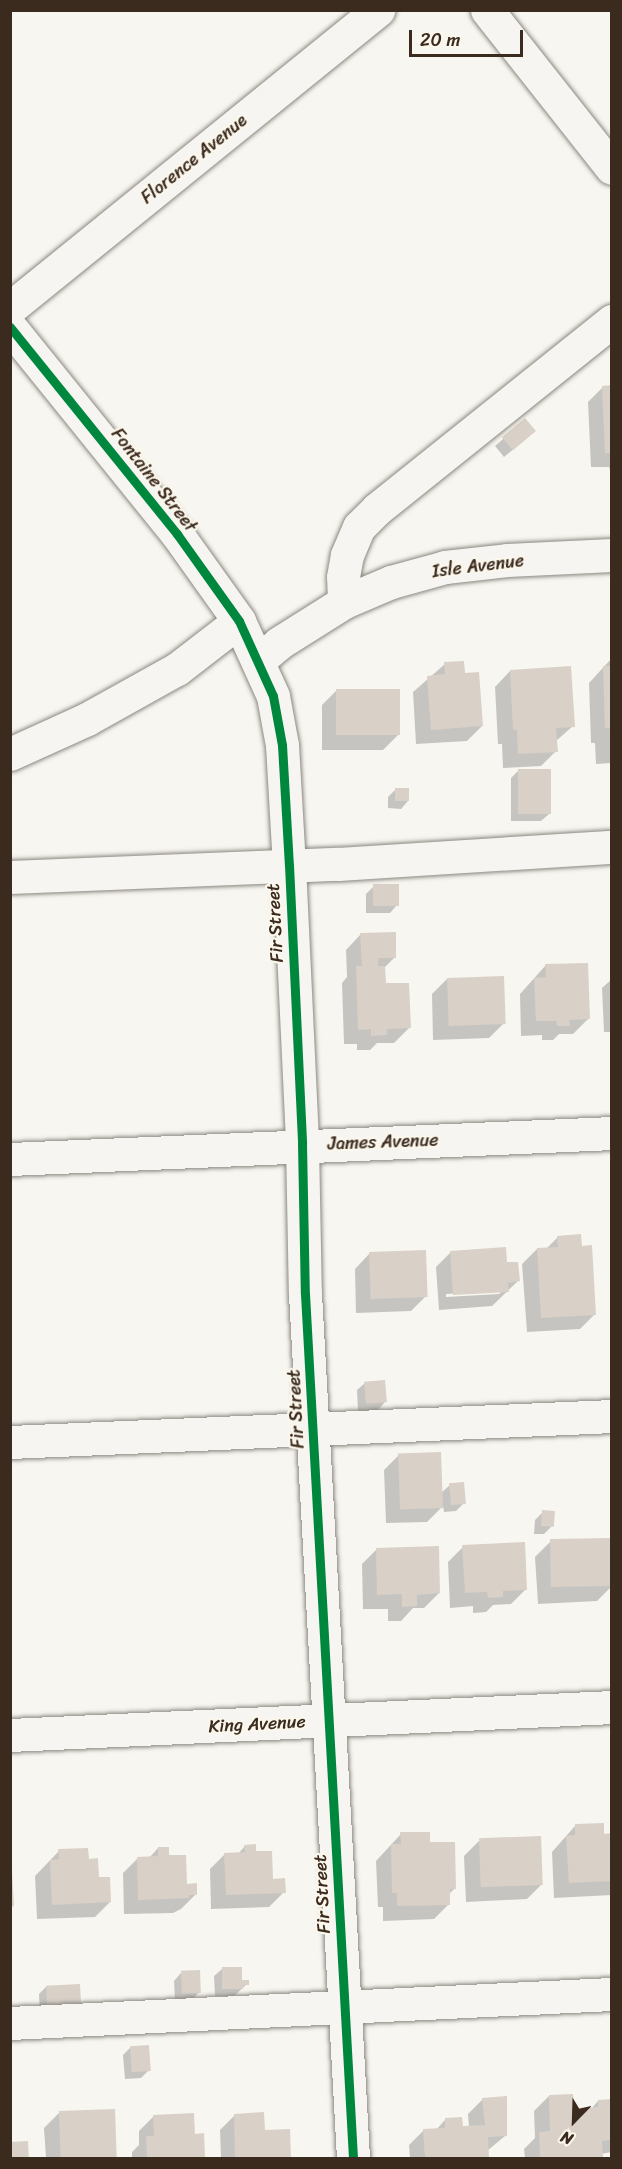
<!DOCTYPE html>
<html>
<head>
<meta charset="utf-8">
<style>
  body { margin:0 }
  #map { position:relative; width:622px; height:2169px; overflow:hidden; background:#f8f6f0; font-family:Sriracha,sans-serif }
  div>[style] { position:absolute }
  .shadow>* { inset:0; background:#0003 }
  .building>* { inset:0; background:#d9d0c7; transform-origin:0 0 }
  .roads { filter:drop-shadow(0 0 2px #8b8781) drop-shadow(0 0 2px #8b8781) }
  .minor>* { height:33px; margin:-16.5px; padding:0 16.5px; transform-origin:16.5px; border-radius:16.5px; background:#f6f5f1 }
  .cycleway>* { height:9px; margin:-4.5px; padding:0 4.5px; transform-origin:4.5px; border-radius:4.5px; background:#00873e }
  span { translate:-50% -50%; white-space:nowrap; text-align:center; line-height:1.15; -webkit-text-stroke:4.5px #fbf7ec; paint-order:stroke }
  .street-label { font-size:18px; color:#3b2a1e }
  .frame { position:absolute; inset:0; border:12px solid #3b2a1e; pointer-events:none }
  .north { position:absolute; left:544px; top:2091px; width:60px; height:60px; -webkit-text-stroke:4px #fbf7ec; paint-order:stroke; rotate:203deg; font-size:16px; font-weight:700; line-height:24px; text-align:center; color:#3b2a1e }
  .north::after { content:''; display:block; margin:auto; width:21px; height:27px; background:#3b2a1e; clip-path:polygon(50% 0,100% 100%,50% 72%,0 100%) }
  .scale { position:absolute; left:409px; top:30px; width:114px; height:27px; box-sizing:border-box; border:3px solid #3b2a1e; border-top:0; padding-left:8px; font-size:18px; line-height:21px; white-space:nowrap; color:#3b2a1e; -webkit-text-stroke:4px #fbf7ec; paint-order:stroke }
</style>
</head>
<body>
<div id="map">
  <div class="shadow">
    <i style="clip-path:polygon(603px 387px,612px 387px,612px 478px,609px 467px,591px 467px,588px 402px)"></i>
    <i style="clip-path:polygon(525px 420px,526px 439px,504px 457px,495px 446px)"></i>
    <i style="clip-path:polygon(612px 658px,612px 763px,596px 764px,595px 743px,591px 743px,589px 683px)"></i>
    <i style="clip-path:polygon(445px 664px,463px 675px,482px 726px,467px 741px,416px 744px,413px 692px)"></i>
    <i style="clip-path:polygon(510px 671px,573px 726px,556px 741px,556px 751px,541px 766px,503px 768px,502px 744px,498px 744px,495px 687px)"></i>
    <i style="clip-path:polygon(337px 690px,398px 735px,383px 750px,322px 750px,322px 705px)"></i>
    <i style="clip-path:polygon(519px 770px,549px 814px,541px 821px,511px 821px,511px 778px)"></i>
    <i style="clip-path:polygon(396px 789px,408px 801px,401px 809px,388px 808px,388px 797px)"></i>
    <i style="clip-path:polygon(374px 886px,397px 905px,390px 913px,366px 913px,366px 894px)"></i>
    <i style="clip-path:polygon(361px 934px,395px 957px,384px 968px,385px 985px,409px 1028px,394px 1043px,377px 1043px,370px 1050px,357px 1050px,357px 1044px,344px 1044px,342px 983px,347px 977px,346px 950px)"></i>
    <i style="clip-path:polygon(546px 965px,588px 1019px,573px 1034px,559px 1034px,553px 1040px,542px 1040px,542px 1035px,521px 1036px,520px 994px)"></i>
    <i style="clip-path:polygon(447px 979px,504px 1023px,489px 1038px,433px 1040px,432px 994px)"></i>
    <i style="clip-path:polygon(612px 979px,612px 1032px,604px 1032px,602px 988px)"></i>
    <i style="clip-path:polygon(558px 1237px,595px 1314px,580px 1329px,527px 1332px,522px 1264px,537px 1249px,546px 1249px)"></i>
    <i style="clip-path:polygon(evenodd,451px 1252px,506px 1264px,518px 1281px,492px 1306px,439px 1310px,436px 1267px,451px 1252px,502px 1291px,499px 1294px,446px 1297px,446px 1294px,502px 1291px)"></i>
    <i style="clip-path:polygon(370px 1253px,426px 1296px,411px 1311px,356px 1313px,355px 1269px)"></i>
    <i style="clip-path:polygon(365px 1383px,385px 1402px,378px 1410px,358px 1411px,357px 1390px)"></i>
    <i style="clip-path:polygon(399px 1455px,441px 1493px,450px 1485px,464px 1503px,456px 1511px,444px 1512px,443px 1506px,427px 1522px,386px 1523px,384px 1470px)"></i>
    <i style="clip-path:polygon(543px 1512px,552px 1526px,544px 1534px,534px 1534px,535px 1520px)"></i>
    <i style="clip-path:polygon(550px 1542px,612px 1586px,597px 1601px,538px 1604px,535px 1557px)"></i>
    <i style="clip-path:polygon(463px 1547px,526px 1589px,511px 1604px,493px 1605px,486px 1612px,473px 1613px,473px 1606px,450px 1608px,448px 1562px)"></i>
    <i style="clip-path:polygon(377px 1549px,439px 1593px,424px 1608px,413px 1608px,401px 1621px,388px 1621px,388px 1609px,363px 1609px,362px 1564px)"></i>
    <i style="clip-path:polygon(575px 1826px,603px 1835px,612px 1835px,612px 1895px,554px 1898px,552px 1852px)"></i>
    <i style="clip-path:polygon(401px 1834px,429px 1844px,455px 1888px,449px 1894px,449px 1904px,434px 1919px,383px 1921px,383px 1907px,378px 1907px,376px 1861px)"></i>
    <i style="clip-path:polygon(479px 1841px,542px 1884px,527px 1899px,466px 1902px,464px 1856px)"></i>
    <i style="clip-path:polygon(245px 1846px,255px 1853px,272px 1880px,284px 1892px,269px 1907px,211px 1909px,210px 1869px,225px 1854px,238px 1854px)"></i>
    <i style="clip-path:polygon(158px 1848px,167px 1856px,186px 1886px,196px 1894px,181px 1909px,173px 1913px,124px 1914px,123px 1873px,138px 1858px,149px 1858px)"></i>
    <i style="clip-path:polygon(59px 1851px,87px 1860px,98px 1879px,110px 1902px,95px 1917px,37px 1919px,35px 1876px)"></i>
    <i style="clip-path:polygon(222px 1969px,241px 1981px,247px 1984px,234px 1996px,215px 1996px,214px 1976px)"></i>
    <i style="clip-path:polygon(181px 1973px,199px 1992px,192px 2000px,175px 2001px,174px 1981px)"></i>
    <i style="clip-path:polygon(47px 1986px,80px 2004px,40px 2013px,39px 1994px)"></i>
    <i style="clip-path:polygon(131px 2047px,149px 2070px,141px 2078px,125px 2079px,123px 2055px)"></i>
    <i style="clip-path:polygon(549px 2096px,573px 2110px,591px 2109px,598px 2101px,612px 2101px,612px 2152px,601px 2154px,601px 2158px,525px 2158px,524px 2149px,535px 2138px,534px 2111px)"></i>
    <i style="clip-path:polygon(483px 2099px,505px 2136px,487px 2151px,487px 2158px,410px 2158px,409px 2145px,424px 2130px,436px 2130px,445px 2120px,461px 2128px,469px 2127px,468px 2114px)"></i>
    <i style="clip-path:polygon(113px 2111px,116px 2158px,46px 2158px,44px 2128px,59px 2113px)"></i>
    <i style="clip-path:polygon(235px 2115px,264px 2132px,289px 2131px,290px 2158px,221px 2158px,220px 2130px)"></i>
    <i style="clip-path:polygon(154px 2116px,194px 2135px,202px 2135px,204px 2158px,132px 2158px,132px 2152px,139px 2145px,139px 2131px)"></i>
  </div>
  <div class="building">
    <i style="clip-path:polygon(612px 385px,612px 453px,605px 453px,602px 386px)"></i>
    <i style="left:525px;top:418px;width:17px;height:30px;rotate:50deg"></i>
    <i style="clip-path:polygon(464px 661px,465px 673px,479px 672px,483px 726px,431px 730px,427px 676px,445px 674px,444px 662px)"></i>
    <i style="clip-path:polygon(571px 666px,575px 727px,556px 728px,558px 752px,518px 754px,517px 730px,513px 730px,510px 670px)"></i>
    <i style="clip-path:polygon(603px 666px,612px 666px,612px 733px,609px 728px,605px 728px)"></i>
    <i style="left:336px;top:689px;width:64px;height:46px"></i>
    <i style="left:518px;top:769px;width:33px;height:45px"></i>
    <i style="left:395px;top:788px;width:14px;height:13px"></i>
    <i style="left:373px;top:884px;width:26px;height:22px"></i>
    <i style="clip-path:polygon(396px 932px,396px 958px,378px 958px,378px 966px,385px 966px,386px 983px,409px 983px,411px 1028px,387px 1029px,387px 1035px,371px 1036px,371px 1029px,358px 1030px,356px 966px,362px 966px,360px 933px)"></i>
    <i style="clip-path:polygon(588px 963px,590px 1019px,569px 1020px,570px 1026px,557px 1026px,556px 1021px,536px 1021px,534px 978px,546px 977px,545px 964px)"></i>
    <i style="left:504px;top:976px;width:48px;height:57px;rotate:88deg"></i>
    <i style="clip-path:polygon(581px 1234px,582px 1246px,592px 1245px,596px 1315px,541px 1318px,537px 1248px,558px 1247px,557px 1236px)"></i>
    <i style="clip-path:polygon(506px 1247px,507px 1262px,518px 1262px,520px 1281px,508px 1283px,509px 1292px,453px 1295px,450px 1251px)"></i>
    <i style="left:426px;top:1250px;width:47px;height:57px;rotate:88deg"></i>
    <i style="left:385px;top:1380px;width:22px;height:21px;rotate:85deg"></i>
    <i style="left:441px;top:1452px;width:56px;height:43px;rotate:88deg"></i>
    <i style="left:464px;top:1482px;width:22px;height:15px;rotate:85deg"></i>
    <i style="left:542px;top:1510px;width:13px;height:16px;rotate:4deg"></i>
    <i style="left:611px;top:1538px;width:48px;height:61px;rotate:89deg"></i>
    <i style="clip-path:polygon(525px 1542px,527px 1590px,503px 1591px,503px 1597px,488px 1598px,487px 1592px,465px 1593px,462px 1545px)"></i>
    <i style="clip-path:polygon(439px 1546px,440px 1593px,417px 1595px,417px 1606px,402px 1607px,402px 1594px,377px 1595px,376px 1548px)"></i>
    <i style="clip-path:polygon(604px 1823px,604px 1834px,612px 1833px,612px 1881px,569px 1883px,566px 1836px,575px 1835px,575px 1824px)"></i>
    <i style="clip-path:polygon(400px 1832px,430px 1832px,430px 1842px,455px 1842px,456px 1889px,450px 1889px,450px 1905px,397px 1906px,397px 1893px,392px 1893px,391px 1844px,401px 1844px)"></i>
    <i style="left:541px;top:1836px;width:49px;height:62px;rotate:88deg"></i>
    <i style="clip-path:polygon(256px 1844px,256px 1851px,272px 1851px,273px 1879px,285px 1878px,286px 1893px,226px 1895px,224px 1853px,245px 1852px,244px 1845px)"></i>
    <i style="clip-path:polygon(158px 1847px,169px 1847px,169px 1855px,186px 1855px,187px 1884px,197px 1883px,197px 1895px,189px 1895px,189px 1898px,138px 1900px,137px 1857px,158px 1856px)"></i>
    <i style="clip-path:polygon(88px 1848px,89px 1859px,98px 1858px,99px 1877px,110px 1877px,111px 1902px,52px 1905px,50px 1860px,59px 1859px,58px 1849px)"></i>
    <i style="clip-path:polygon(12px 1870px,14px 1906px,10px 1907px,10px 1871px)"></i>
    <i style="clip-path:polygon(222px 1967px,242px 1967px,242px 1980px,249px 1980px,249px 1985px,243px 1985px,243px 1989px,222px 1989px)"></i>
    <i style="left:200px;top:1970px;width:23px;height:19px;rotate:88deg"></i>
    <i style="left:80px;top:1984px;width:21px;height:34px;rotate:87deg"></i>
    <i style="left:149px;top:2045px;width:26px;height:19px;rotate:86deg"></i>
    <i style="clip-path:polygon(573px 2094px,574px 2108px,598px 2107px,598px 2100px,612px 2099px,612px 2140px,602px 2141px,603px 2158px,540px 2158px,539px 2132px,550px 2131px,549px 2095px)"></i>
    <i style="clip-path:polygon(507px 2096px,507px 2136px,488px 2137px,489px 2158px,425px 2158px,423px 2129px,445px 2128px,445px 2118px,462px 2117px,463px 2126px,485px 2125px,482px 2098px)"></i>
    <i style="left:115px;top:2109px;width:49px;height:56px;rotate:88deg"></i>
    <i style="clip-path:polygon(264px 2112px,265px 2130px,290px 2129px,291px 2158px,235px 2158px,234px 2114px)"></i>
    <i style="clip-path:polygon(194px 2113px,195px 2134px,204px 2133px,205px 2158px,147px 2158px,146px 2136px,154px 2136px,153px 2115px)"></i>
    <i style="left:28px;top:2141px;width:17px;height:18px;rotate:87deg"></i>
  </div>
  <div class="roads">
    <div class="minor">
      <i style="left:487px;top:10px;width:201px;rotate:51.7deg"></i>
      <i style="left:10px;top:308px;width:474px;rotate:-39deg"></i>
      <i style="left:10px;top:327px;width:266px;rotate:51.1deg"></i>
      <i style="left:177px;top:534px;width:107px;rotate:54.5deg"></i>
      <i style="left:239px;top:621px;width:82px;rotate:65.6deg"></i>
      <i style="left:273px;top:696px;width:50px;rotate:79.6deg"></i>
      <i style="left:282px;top:745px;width:120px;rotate:86.7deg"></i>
      <i style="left:289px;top:865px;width:279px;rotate:87.3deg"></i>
      <i style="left:302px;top:1144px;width:150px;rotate:88.9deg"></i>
      <i style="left:305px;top:1294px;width:865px;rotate:86.82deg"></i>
      <i style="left:344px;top:602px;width:25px;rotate:-92deg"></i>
      <i style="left:343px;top:577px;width:22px;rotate:-80deg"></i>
      <i style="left:347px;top:555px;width:30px;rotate:-67deg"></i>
      <i style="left:359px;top:527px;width:25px;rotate:-45deg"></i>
      <i style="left:377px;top:509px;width:301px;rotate:-38.7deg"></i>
      <i style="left:259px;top:660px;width:26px;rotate:-40deg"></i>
      <i style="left:279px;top:643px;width:77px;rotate:-32.2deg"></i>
      <i style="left:344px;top:602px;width:51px;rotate:-23.1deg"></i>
      <i style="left:391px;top:582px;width:56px;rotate:-15.5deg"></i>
      <i style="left:445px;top:567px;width:62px;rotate:-6.4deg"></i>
      <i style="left:507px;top:560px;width:105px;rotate:-2.7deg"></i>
      <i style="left:10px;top:754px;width:85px;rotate:-24.4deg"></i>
      <i style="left:87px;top:719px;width:103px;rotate:-29.1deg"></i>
      <i style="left:177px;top:669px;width:78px;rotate:-37.7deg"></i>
      <i style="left:10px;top:877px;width:328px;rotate:-2.3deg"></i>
      <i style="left:338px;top:864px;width:275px;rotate:-3.6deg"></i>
      <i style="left:10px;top:1159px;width:603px;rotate:-2.47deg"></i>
      <i style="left:10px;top:1442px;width:603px;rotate:-2.47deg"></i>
      <i style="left:10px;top:1735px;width:603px;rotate:-2.66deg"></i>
      <i style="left:10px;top:2023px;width:603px;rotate:-2.76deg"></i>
    </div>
  </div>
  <div class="cycleway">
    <i style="left:10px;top:327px;width:266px;rotate:51.1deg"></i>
    <i style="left:177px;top:534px;width:107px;rotate:54.5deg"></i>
    <i style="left:239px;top:621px;width:82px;rotate:65.6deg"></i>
    <i style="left:273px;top:696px;width:50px;rotate:79.6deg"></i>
    <i style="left:282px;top:745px;width:120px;rotate:86.7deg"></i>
    <i style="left:289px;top:865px;width:279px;rotate:87.3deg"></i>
    <i style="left:302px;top:1144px;width:150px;rotate:88.9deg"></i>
    <i style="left:305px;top:1294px;width:865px;rotate:86.82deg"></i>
  </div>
  <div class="street-label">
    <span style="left:194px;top:159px;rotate:-39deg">Florence Avenue</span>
    <span style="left:154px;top:480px;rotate:52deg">Fontaine Street</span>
    <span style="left:478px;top:566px;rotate:-7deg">Isle Avenue</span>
    <span style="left:275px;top:923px;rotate:-93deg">Fir Street</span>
    <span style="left:383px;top:1142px;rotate:-2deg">James Avenue</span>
    <span style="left:296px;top:1409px;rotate:-93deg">Fir Street</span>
    <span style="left:257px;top:1724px;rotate:-3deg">King Avenue</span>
    <span style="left:322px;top:1894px;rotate:-93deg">Fir Street</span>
  </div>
  <div class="frame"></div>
  <div class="north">N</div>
  <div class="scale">20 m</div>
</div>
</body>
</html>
